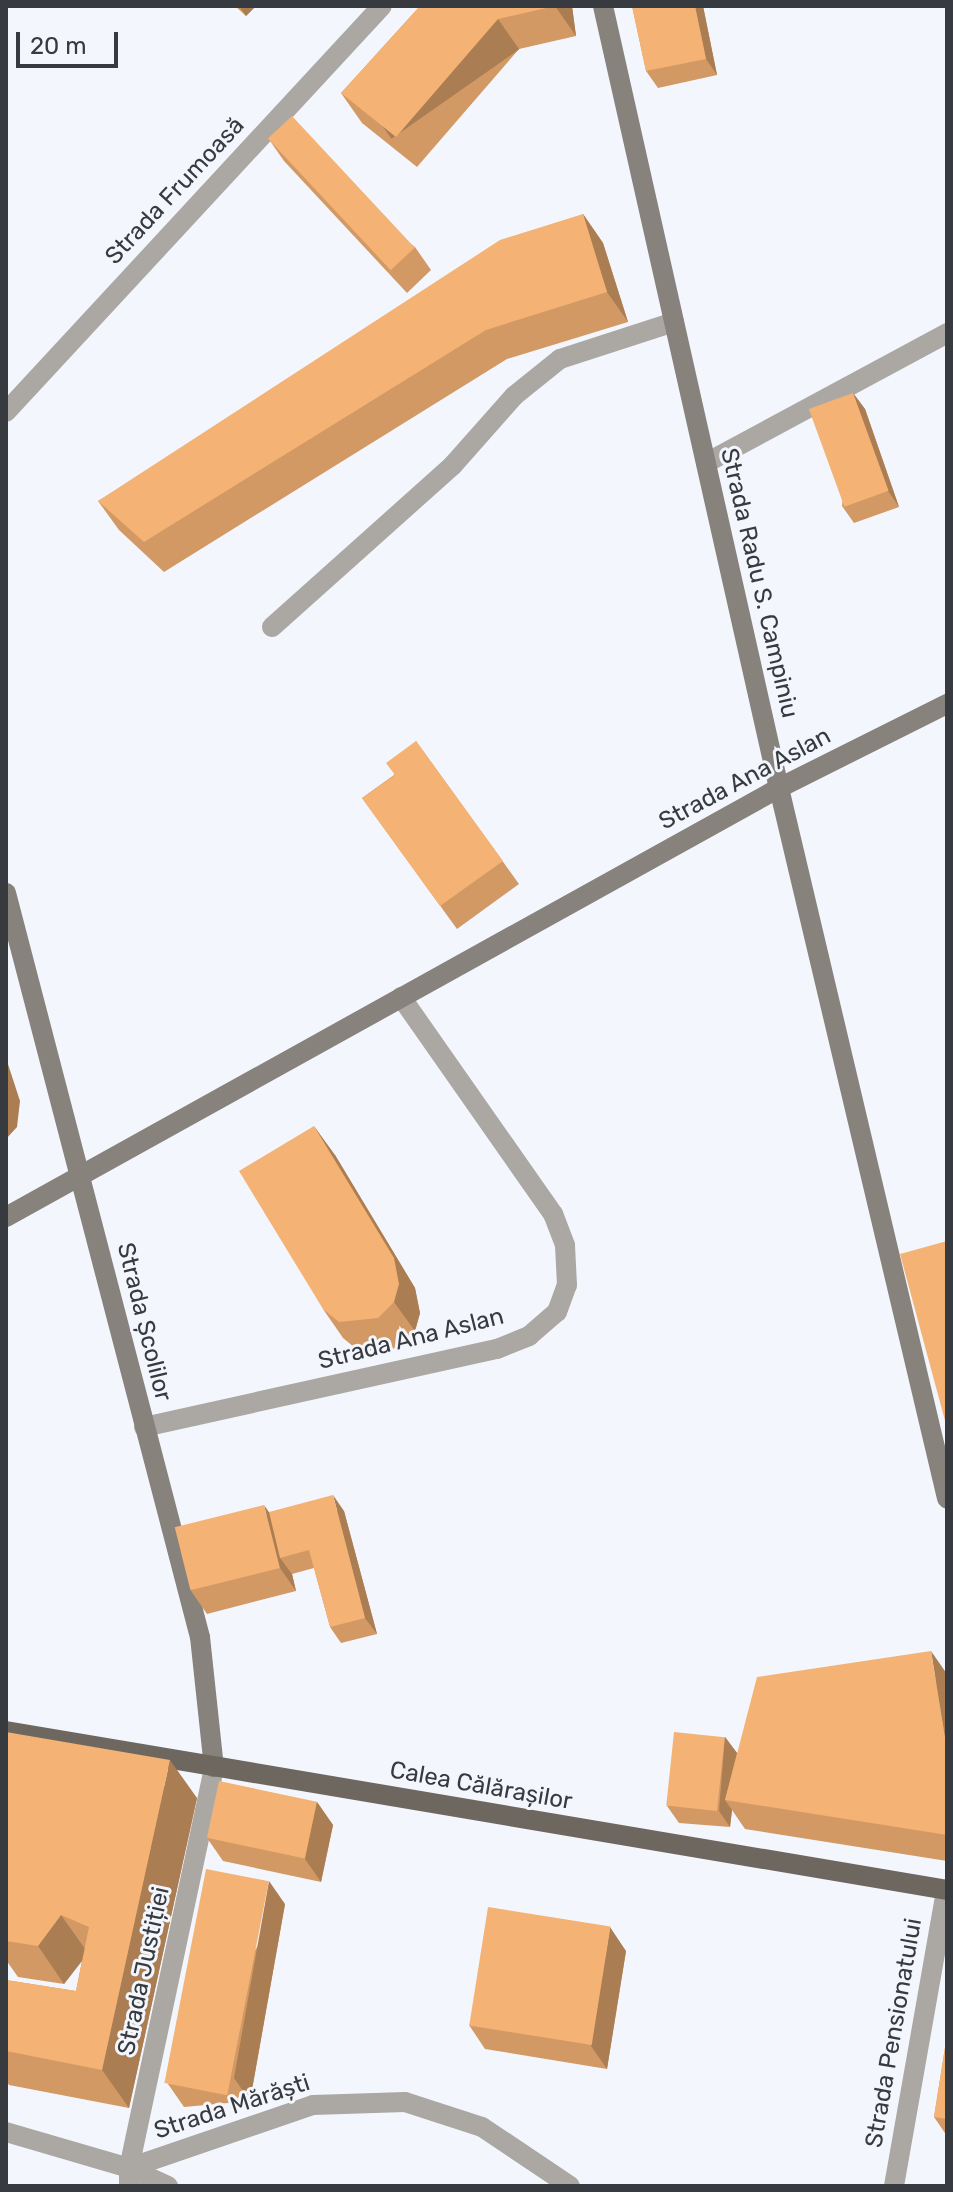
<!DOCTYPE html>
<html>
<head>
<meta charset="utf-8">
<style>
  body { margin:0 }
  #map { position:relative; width:953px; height:2192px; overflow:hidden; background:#f3f7fd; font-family:Rubik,sans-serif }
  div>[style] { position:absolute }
  .street>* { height:20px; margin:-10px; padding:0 10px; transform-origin:10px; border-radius:10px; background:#aba8a4 }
  .secondary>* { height:20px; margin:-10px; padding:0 10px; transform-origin:10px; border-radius:10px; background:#87827c }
  .primary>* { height:20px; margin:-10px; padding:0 10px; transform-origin:10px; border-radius:10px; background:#6d6760 }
  .wall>* { inset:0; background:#d29965 }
  .shaded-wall>* { inset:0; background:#ab7d52; transform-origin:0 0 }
  .building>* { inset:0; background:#f4b275; transform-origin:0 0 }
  span { translate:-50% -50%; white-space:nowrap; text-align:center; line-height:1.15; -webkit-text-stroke:6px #f3f7fd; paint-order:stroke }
  .street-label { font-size:24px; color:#373a3e }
  .frame { position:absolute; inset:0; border:8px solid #373a3e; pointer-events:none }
  .scale { position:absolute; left:16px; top:32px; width:102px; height:36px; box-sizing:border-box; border:4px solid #373a3e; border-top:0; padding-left:10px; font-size:24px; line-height:28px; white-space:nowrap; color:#373a3e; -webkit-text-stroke:6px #f3f7fd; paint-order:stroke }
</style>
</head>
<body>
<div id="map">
  <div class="street">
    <i style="left:6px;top:412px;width:553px;rotate:-47.2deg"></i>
    <i style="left:706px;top:463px;width:274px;rotate:-28.3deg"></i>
    <i style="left:272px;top:627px;width:243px;rotate:-41.8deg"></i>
    <i style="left:453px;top:465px;width:92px;rotate:-48.5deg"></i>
    <i style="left:514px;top:396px;width:59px;rotate:-38.8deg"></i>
    <i style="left:560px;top:359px;width:120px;rotate:-18deg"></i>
    <i style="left:144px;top:1427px;width:362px;rotate:-12.5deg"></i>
    <i style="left:497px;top:1349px;width:35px;rotate:-22deg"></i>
    <i style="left:529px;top:1336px;width:37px;rotate:-41deg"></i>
    <i style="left:557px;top:1312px;width:29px;rotate:-70deg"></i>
    <i style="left:567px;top:1285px;width:40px;rotate:-92.9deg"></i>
    <i style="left:565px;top:1245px;width:33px;rotate:-111deg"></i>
    <i style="left:553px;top:1214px;width:265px;rotate:-125deg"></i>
    <i style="left:6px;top:2132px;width:128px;rotate:16.3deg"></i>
    <i style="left:129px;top:2168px;width:43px;rotate:24.8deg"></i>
    <i style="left:129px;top:2168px;width:194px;rotate:-18.9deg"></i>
    <i style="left:313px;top:2105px;width:92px;rotate:-1.9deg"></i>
    <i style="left:405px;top:2102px;width:81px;rotate:18deg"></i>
    <i style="left:482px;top:2127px;width:106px;rotate:33.8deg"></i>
    <i style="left:129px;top:2186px;width:18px;rotate:-90deg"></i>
    <i style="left:129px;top:2168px;width:410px;rotate:-78deg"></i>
    <i style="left:894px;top:2186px;width:301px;rotate:-80deg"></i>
  </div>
  <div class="secondary">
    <i style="left:603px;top:6px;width:802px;rotate:77.32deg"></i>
    <i style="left:779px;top:788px;width:730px;rotate:76.69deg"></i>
    <i style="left:6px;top:893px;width:769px;rotate:75.39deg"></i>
    <i style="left:200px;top:1637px;width:131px;rotate:83.9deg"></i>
    <i style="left:6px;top:1217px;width:884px;rotate:-29.03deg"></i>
    <i style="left:779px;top:788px;width:188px;rotate:-26.6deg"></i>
  </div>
  <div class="primary">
    <i style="left:6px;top:1731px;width:954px;rotate:9.59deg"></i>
  </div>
  <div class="wall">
    <i style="clip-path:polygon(235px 6px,256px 6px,246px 16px)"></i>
    <i style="clip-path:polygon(420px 6px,572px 6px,576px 36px,519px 49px,417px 167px,362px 123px,341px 93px)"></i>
    <i style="clip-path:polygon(632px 6px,703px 6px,717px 75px,658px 88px,646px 71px)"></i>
    <i style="clip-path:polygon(268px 138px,415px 247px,431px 270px,407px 293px,284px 161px)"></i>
    <i style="clip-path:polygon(583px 214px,603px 243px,628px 322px,507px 359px,164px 572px,119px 530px,98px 501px)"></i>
    <i style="clip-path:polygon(853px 393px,865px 409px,899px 507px,854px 523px,842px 506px)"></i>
    <i style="clip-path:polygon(416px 741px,519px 884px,457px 929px,362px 798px,394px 775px)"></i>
    <i style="clip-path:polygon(335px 1155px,415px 1288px,420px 1313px,415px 1331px,398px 1348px,360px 1352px,343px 1338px,323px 1309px)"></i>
    <i style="clip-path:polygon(344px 1511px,377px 1634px,341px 1643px,330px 1627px,314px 1568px,292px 1574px,296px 1591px,207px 1614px,191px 1591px,269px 1512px)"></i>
    <i style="clip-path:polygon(947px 1674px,947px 1861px,745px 1829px,732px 1810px,730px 1827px,679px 1823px,667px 1806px,725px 1737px,737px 1753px)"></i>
    <i style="clip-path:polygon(6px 1732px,197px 1798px,129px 2108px,9px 2085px,6px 2080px,6px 1980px,76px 1991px,82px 1961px,64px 1984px,18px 1977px,6px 1960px)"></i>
    <i style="clip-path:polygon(317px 1802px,333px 1825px,321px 1882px,223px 1861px,207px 1838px)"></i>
    <i style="clip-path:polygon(285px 1904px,250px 2101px,184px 2107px,168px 2084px)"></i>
    <i style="clip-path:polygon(626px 1951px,607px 2069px,485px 2049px,469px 2025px)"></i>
    <i style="clip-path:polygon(947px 2035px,947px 2136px,934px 2117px)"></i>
  </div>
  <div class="shaded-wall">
    <i style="clip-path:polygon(239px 6px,256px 6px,246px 16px)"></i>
    <i style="clip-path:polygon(555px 6px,572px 6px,576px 36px)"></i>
    <i style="clip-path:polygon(695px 6px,703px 6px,717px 75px,706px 59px)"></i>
    <i style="left:498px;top:19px;width:37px;height:156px;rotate:55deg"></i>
    <i style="clip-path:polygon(583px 214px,603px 243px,628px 322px,607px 292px)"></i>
    <i style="clip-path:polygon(853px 393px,865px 409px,899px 507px,888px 491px)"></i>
    <i style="clip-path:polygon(6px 1058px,20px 1101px,17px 1127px,6px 1139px)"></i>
    <i style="clip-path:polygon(314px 1126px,335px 1155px,415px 1288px,420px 1313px,415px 1331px,394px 1302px)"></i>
    <i style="clip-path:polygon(333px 1495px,344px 1511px,377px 1634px,365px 1618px)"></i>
    <i style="clip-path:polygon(264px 1505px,280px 1528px,280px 1558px,292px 1574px,296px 1591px,280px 1568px)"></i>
    <i style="clip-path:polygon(931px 1651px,947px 1674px,947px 1750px)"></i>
    <i style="clip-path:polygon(725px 1737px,737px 1753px,725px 1800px,732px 1810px,730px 1827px,719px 1811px)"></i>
    <i style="clip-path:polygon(170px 1760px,197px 1798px,129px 2108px,102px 2070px)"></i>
    <i style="clip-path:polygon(317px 1802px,333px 1825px,321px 1882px,305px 1859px)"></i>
    <i style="clip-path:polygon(269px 1881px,285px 1904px,250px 2101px,234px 2078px)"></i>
    <i style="clip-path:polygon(61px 1915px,88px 1953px,64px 1984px,38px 1946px)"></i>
    <i style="clip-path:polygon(610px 1927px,626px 1951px,607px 2069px,591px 2046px)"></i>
  </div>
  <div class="building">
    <i style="clip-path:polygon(420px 6px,555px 6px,498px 19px,396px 137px,341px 93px)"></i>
    <i style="clip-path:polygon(632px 6px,695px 6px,706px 59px,646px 71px)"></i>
    <i style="left:292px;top:116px;width:180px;height:33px;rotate:47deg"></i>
    <i style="clip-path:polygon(583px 214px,607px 292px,486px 330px,144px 542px,98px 501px,500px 240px)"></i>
    <i style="left:853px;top:393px;width:104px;height:47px;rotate:70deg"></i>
    <i style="clip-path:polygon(416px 741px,503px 861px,440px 906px,362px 798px,395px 775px,386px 763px)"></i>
    <i style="clip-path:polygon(314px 1126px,394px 1258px,399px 1284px,394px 1302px,378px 1318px,339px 1322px,323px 1309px,239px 1171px)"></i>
    <i style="clip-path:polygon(947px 1241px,947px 1428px,900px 1254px)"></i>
    <i style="clip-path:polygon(333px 1495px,365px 1618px,330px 1627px,309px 1550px,280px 1558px,269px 1512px)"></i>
    <i style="left:264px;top:1505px;width:65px;height:92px;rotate:76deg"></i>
    <i style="clip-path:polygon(931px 1651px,947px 1750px,947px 1835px,725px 1800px,757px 1677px)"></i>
    <i style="clip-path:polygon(6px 1732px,170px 1760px,102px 2070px,6px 2051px,6px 1980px,76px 1991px,89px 1927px,61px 1915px,38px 1946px,6px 1941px)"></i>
    <i style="left:674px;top:1732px;width:51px;height:74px;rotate:6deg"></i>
    <i style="left:219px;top:1781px;width:100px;height:58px;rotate:12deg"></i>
    <i style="left:206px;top:1869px;width:64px;height:218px;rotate:11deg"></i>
    <i style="left:488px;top:1907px;width:124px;height:120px;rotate:9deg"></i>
    <i style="clip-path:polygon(947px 2035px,947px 2119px,934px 2117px)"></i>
  </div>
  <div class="street-label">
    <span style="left:175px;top:191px;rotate:-47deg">Strada Frumoasă</span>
    <span style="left:759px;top:583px;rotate:77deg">Strada Radu S. Campiniu</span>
    <span style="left:745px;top:779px;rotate:-28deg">Strada Ana Aslan</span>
    <span style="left:144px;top:1322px;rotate:76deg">Strada Școlilor</span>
    <span style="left:411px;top:1339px;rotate:-14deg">Strada Ana Aslan</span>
    <span style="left:481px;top:1786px;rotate:10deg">Calea Călărașilor</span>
    <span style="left:144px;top:1971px;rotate:-78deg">Strada Justiției</span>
    <span style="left:894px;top:2033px;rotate:-80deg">Strada Pensionatului</span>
    <span style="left:232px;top:2107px;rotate:-18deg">Strada Mărăști</span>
  </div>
  <div class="frame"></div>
  <div class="scale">20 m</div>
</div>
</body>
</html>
